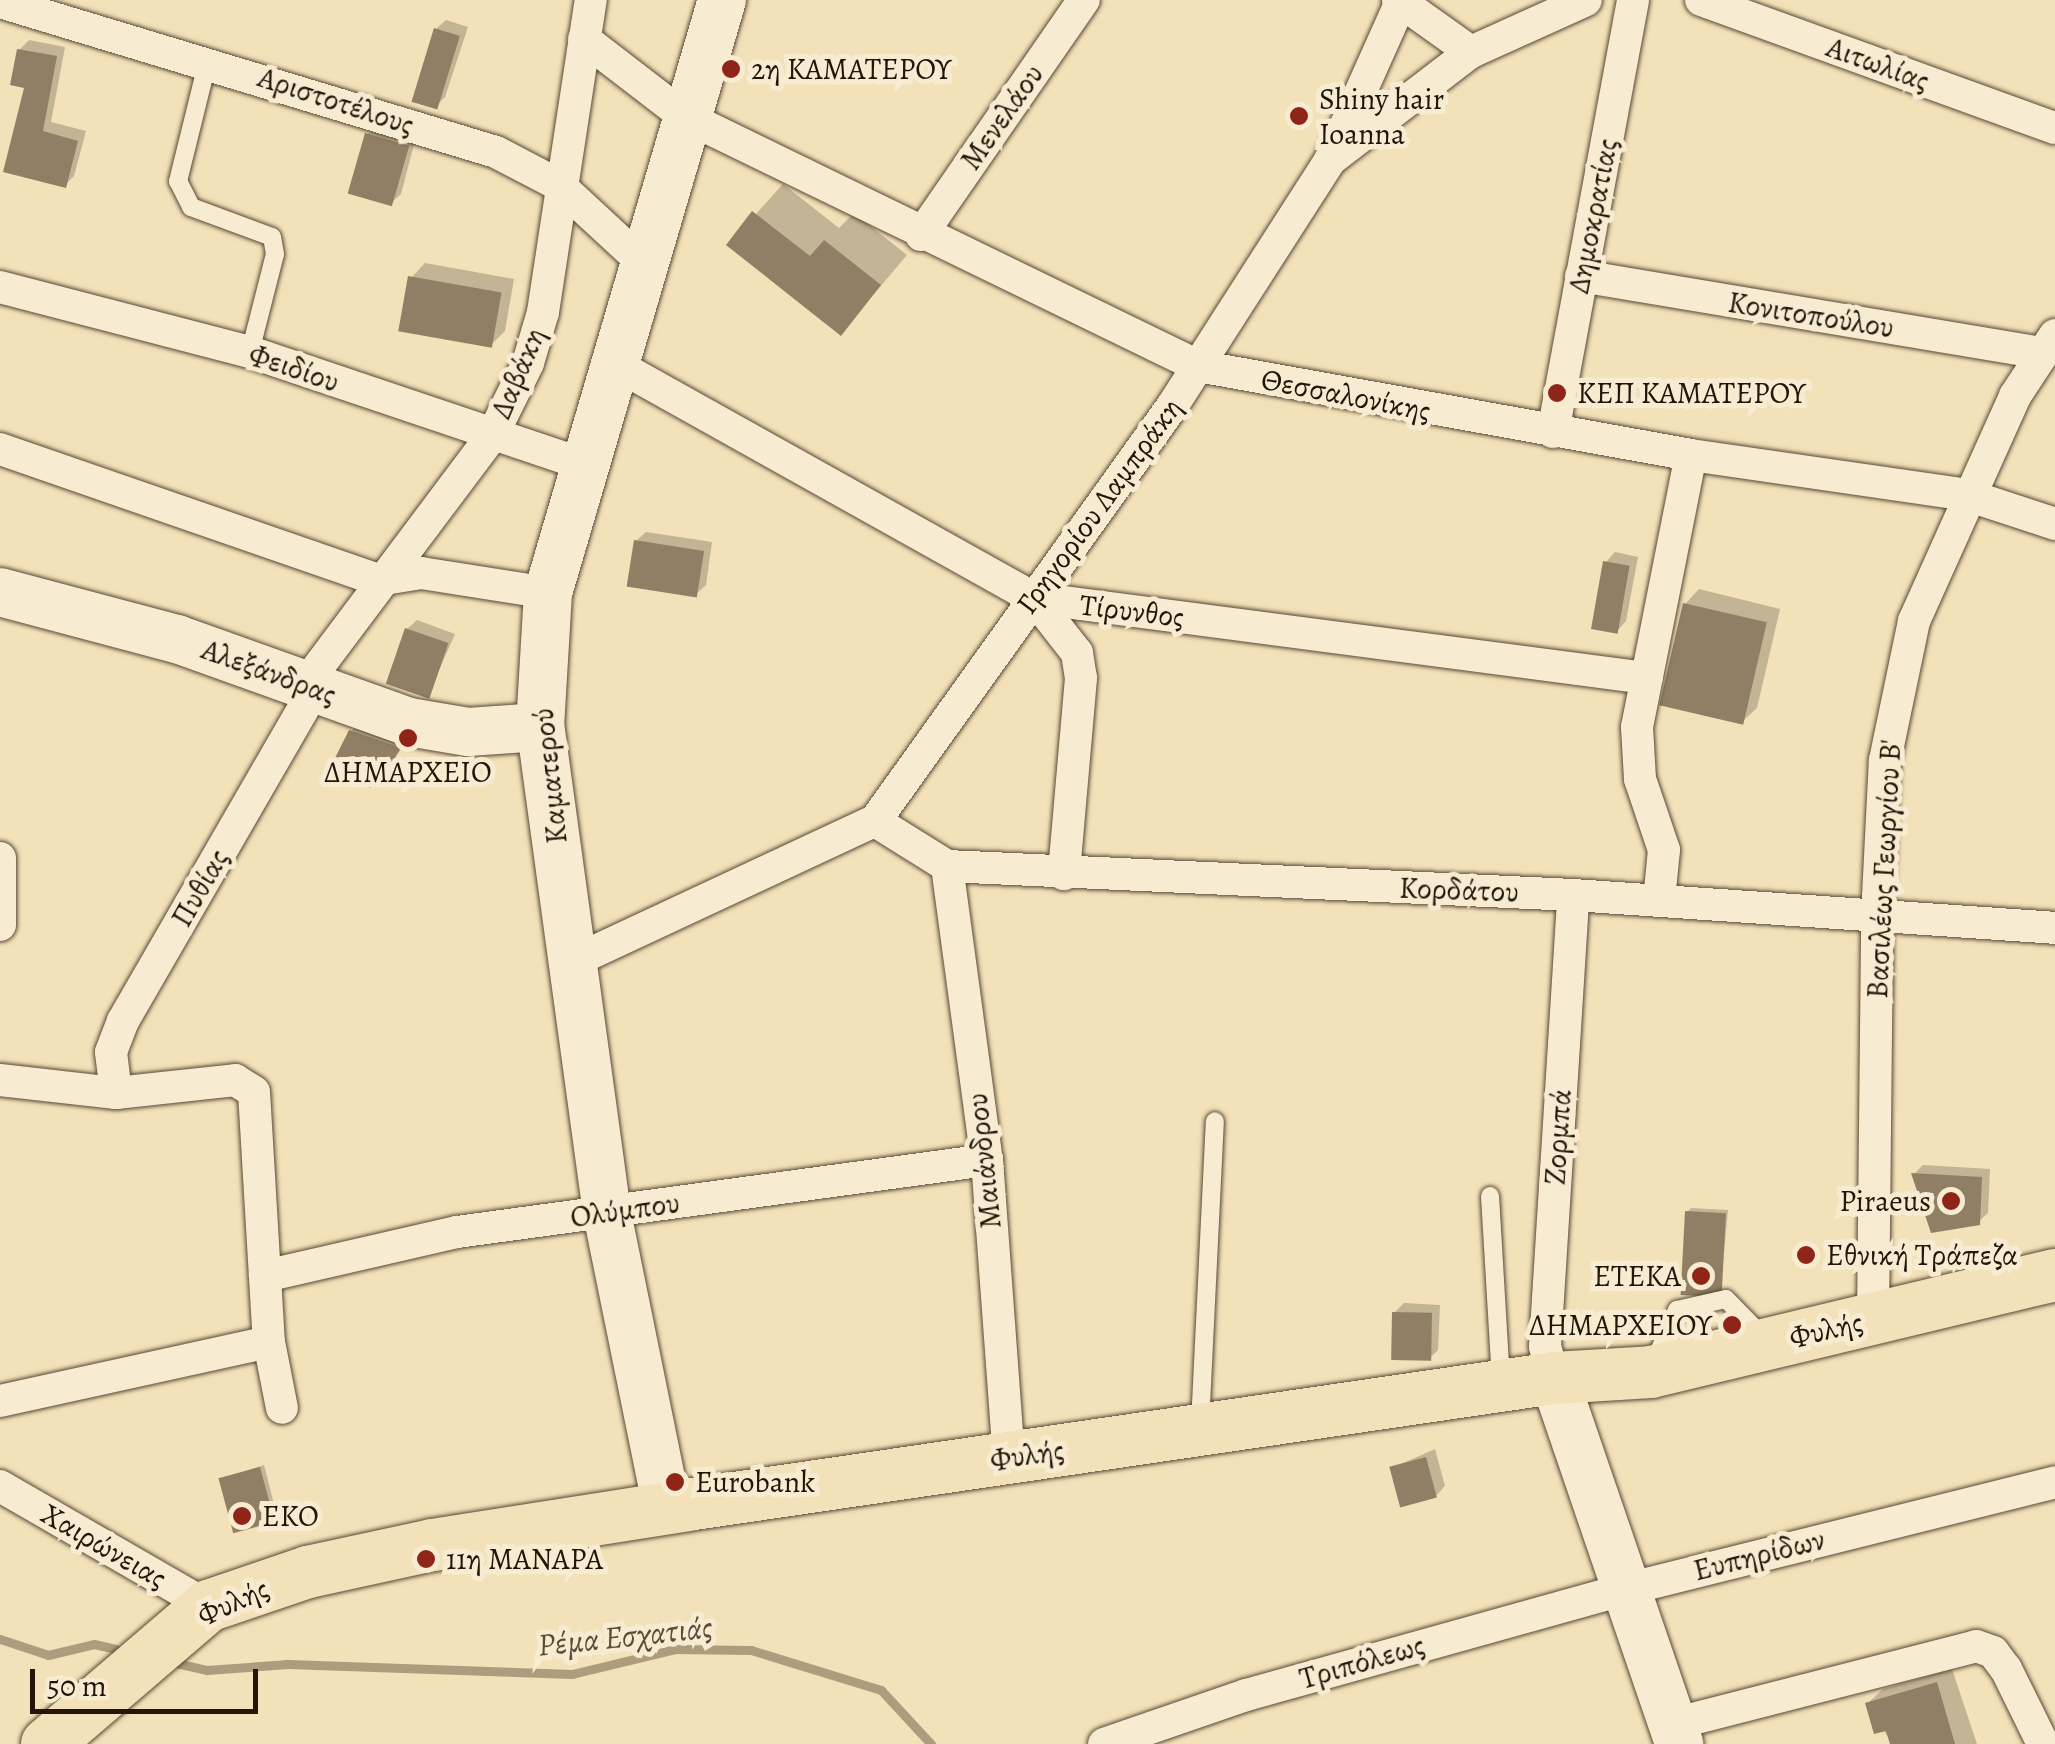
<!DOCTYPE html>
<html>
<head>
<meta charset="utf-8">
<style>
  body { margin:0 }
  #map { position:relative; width:2055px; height:1744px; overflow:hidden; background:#f3e1b9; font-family:Alegreya,serif }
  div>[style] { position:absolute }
  .shadow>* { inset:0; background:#0003 }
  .stream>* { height:9px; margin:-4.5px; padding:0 4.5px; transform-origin:4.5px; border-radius:4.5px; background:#ad9c7d }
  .building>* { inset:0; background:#907f64; transform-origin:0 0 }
  .roads { filter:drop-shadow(0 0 2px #584834) drop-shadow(0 0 2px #584834) }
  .lane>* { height:18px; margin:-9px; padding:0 9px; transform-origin:9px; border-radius:9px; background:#f7ecd2 }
  .street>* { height:32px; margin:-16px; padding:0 16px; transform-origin:16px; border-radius:16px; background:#f7ecd2 }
  .secondary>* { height:48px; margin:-24px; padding:0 24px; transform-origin:24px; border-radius:24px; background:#f7ecd2 }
  .primary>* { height:52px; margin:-26px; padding:0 26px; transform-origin:26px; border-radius:26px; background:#f3e1b9 }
  .dots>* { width:28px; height:28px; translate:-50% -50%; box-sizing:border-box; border:5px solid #f7ecd2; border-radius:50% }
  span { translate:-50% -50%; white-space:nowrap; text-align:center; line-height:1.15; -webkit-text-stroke:10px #f7ecd2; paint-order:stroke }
  .street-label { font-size:30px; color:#241508 }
  .poi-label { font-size:30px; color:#241508 }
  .left { translate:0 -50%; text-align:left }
  .right { translate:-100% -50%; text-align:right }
  .water-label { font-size:32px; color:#5b4b37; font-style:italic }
  .scale { position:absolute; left:30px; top:1669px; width:228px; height:45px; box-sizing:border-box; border:5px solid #241508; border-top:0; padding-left:12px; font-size:30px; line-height:35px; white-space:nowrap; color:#241508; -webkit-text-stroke:8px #f7ecd2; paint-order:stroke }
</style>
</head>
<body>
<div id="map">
  <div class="shadow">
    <i style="clip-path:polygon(446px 20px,468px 27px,445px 97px,436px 106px,436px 29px)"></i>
    <i style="clip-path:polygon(29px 40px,65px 47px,51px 122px,86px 131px,74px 176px,65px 185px,6px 170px,27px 86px,19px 50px)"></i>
    <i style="clip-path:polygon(376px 125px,416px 137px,401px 194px,391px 203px,367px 135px)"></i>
    <i style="clip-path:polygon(783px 184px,839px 228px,854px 213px,907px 255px,841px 333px,729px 244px)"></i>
    <i style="clip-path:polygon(425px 263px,514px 279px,505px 331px,491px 345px,411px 278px)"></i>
    <i style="clip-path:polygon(646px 532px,712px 542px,706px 585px,696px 594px,636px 541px)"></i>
    <i style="clip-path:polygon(1615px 552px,1638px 557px,1626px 621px,1617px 631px,1606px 562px)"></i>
    <i style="clip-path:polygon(1699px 589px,1780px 609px,1757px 708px,1742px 722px,1685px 604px)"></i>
    <i style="clip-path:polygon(417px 620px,455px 634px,428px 695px,407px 629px)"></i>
    <i style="clip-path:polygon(361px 722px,408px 739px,375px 786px,351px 731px)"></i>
    <i style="clip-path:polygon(1923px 1165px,1990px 1169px,1988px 1213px,1978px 1222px,1914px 1174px)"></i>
    <i style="clip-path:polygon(1691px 1208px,1728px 1210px,1721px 1285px,1687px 1212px)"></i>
    <i style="clip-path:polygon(1404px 1303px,1440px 1305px,1438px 1350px,1429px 1359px,1394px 1313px)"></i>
    <i style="clip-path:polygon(1435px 1449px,1445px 1486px,1436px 1496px,1392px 1468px)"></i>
    <i style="clip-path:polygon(264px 1465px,277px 1516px,273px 1519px,221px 1479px)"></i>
    <i style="clip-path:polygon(1952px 1669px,1977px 1744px,1892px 1744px,1868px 1703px,1883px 1689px)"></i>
  </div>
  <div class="stream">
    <i style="left:0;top:1639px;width:51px;rotate:18.4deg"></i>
    <i style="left:48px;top:1655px;width:47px;rotate:-13.4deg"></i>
    <i style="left:94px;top:1644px;width:22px;rotate:13deg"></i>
    <i style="left:176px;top:1663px;width:32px;rotate:13deg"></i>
    <i style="left:207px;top:1670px;width:81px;rotate:-4.2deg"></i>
    <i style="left:288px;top:1664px;width:284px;rotate:2deg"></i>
    <i style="left:572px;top:1674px;width:106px;rotate:-13.6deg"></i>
    <i style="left:675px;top:1649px;width:76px;rotate:0.8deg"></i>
    <i style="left:751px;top:1650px;width:136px;rotate:17.1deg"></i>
    <i style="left:881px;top:1690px;width:74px;rotate:47.2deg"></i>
  </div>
  <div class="building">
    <i style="left:434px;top:28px;width:27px;height:77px;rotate:17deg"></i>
    <i style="clip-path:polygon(17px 49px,57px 56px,43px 131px,78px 141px,66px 188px,3px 172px,24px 88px,10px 85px)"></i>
    <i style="left:365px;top:133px;width:46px;height:63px;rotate:16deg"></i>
    <i style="clip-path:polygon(752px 211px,810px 256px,824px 240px,881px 285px,841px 336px,726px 245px)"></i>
    <i style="left:408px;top:276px;width:95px;height:56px;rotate:10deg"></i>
    <i style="left:634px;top:540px;width:71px;height:47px;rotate:9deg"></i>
    <i style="left:1603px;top:561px;width:27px;height:69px;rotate:10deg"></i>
    <i style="left:1683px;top:603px;width:86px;height:105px;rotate:13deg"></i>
    <i style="left:405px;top:628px;width:46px;height:59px;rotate:19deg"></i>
    <i style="clip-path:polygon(349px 730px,401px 748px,376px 788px,323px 782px)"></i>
    <i style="clip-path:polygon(1911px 1173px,1982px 1177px,1980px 1225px,1931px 1233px)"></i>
    <i style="left:1685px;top:1211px;width:41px;height:84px;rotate:3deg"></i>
    <i style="left:1392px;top:1312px;width:40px;height:48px;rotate:1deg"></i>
    <i style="left:1426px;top:1457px;width:42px;height:38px;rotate:75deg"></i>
    <i style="left:260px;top:1467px;width:57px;height:43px;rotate:75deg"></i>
    <i style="clip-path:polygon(1937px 1682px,1955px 1744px,1890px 1744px,1886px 1731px,1874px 1734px,1865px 1703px)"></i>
  </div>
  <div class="roads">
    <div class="lane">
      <i style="left:208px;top:60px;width:125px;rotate:103.9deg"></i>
      <i style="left:178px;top:181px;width:29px;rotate:63deg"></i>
      <i style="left:191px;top:207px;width:86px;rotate:20.3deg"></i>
      <i style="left:272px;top:237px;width:17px;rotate:80deg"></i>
      <i style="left:275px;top:254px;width:101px;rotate:104.3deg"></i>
      <i style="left:1490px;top:1196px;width:184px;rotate:86.6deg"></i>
      <i style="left:1654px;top:1363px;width:58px;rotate:-66.5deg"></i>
      <i style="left:1677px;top:1310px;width:50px;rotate:-12.7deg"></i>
      <i style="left:1726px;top:1299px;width:56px;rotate:45.7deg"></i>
      <i style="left:1200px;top:1425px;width:304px;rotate:-87.2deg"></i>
    </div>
    <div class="street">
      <i style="left:1398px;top:0;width:90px;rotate:35.5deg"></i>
      <i style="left:1701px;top:0;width:376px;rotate:19.9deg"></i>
      <i style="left:0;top:2px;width:518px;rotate:16.83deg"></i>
      <i style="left:496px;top:152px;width:71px;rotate:27.6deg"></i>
      <i style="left:559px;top:185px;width:112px;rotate:42.8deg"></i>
      <i style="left:584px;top:39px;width:126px;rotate:37.6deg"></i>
      <i style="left:684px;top:116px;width:572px;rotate:25.94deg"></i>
      <i style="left:1198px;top:366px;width:501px;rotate:10.23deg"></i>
      <i style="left:1691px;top:455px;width:279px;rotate:8.2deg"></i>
      <i style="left:1967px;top:495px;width:93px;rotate:18.2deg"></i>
      <i style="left:1332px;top:156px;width:169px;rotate:-65.9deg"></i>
      <i style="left:921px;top:235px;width:286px;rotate:-55.3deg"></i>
      <i style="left:1581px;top:276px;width:466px;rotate:9.5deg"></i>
      <i style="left:0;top:287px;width:258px;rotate:14.6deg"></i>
      <i style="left:250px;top:352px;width:351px;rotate:18.6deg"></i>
      <i style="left:615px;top:364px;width:480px;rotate:29.2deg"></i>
      <i style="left:1034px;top:598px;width:618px;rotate:7.44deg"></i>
      <i style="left:1553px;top:432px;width:439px;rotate:-79.5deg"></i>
      <i style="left:0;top:449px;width:400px;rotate:19.1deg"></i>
      <i style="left:378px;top:580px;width:44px;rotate:-9.2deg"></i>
      <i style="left:421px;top:573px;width:129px;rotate:8.9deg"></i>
      <i style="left:1034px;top:598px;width:70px;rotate:52deg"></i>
      <i style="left:1077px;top:653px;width:25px;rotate:81deg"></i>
      <i style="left:1081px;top:678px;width:197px;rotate:95deg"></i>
      <i style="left:304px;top:686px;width:313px;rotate:-53.1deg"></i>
      <i style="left:492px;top:436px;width:81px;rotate:-63.7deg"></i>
      <i style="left:528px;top:363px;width:53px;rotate:-73.6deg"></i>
      <i style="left:543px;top:312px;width:316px;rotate:-81.3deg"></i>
      <i style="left:875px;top:821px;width:85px;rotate:32deg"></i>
      <i style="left:947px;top:866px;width:627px;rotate:2.65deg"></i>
      <i style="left:1573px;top:895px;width:483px;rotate:3.9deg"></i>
      <i style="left:0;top:858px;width:67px;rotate:90deg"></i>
      <i style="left:947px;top:866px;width:297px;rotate:82.3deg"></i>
      <i style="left:987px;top:1160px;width:299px;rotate:85.8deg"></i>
      <i style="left:1659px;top:900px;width:50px;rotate:-84.3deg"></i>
      <i style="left:1664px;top:850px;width:75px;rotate:-108.7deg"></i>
      <i style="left:1640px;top:779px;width:52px;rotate:-93.3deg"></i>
      <i style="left:1637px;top:727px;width:277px;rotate:-78.8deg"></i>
      <i style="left:572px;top:962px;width:334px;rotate:-25deg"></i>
      <i style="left:875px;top:821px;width:512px;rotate:-54.38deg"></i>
      <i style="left:1173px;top:405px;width:291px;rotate:-57.3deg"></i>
      <i style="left:1330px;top:160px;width:178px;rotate:-37.5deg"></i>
      <i style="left:1471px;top:52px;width:126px;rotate:-24.3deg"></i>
      <i style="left:0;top:1080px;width:117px;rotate:6.4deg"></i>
      <i style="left:116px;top:1093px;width:120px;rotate:-6.2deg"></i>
      <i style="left:235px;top:1080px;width:22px;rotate:32deg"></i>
      <i style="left:254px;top:1092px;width:250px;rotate:86.6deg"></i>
      <i style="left:269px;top:1342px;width:67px;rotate:78.9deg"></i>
      <i style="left:116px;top:1093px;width:41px;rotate:-97deg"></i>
      <i style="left:111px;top:1052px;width:33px;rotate:-69deg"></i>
      <i style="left:123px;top:1021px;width:382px;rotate:-60deg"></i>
      <i style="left:265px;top:1276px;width:197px;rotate:-12.9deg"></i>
      <i style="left:457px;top:1232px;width:535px;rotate:-7.74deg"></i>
      <i style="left:1873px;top:1319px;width:403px;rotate:-89.4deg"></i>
      <i style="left:1877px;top:916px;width:156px;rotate:-87.1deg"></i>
      <i style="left:1885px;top:760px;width:142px;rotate:-78.2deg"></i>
      <i style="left:1914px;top:621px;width:247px;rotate:-65.8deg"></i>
      <i style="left:2015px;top:396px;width:73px;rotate:-56.7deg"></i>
      <i style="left:1554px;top:1378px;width:33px;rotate:-106deg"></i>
      <i style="left:1545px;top:1346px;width:452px;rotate:-86.4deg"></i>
      <i style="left:0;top:1401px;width:275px;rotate:-12.4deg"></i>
      <i style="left:0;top:1486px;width:240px;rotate:30deg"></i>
      <i style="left:1673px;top:1724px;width:313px;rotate:-14.4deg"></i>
      <i style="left:1976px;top:1646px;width:18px;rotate:19deg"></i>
      <i style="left:1993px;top:1652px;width:21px;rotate:53deg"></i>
      <i style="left:2006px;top:1669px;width:84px;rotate:63.7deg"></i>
      <i style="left:1104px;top:1744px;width:150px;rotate:-19deg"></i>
      <i style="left:1246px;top:1695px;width:391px;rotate:-15.6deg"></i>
      <i style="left:1623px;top:1590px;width:445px;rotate:-14deg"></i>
    </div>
    <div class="secondary">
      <i style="left:0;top:592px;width:183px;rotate:14.9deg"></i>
      <i style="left:177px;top:639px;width:246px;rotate:19.7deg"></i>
      <i style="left:409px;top:722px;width:60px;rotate:9.6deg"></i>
      <i style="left:468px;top:732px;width:72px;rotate:-4deg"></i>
      <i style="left:1554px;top:1378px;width:387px;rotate:71.1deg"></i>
      <i style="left:667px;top:1508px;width:301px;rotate:-101.5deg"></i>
      <i style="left:607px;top:1213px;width:491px;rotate:-97.8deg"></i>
      <i style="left:540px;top:727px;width:134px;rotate:-86.6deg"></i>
      <i style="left:548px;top:593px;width:618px;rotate:-73.65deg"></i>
    </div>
    <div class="primary">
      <i style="left:47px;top:1744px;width:212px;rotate:-40.6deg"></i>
      <i style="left:208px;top:1606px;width:106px;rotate:-18.8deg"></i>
      <i style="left:308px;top:1572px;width:128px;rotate:-12.2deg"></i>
      <i style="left:433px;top:1545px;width:257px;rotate:-8.9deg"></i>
      <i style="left:687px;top:1505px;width:876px;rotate:-8.33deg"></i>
      <i style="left:1554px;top:1378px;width:97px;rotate:-3.5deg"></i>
      <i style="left:1651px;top:1372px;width:415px;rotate:-13.5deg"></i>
    </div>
  </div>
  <div class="dots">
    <i style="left:731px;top:69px;background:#8f2418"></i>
    <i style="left:1299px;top:116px;background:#8f2418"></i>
    <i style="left:1557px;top:393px;background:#8f2418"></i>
    <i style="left:408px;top:738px;background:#8f2418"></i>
    <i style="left:1951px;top:1201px;background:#8f2418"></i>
    <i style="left:1806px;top:1255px;background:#8f2418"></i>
    <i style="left:1701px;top:1276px;background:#8f2418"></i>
    <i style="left:1732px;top:1325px;background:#8f2418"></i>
    <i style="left:675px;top:1482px;background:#8f2418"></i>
    <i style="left:242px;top:1516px;background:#8f2418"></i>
    <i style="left:426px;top:1559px;background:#8f2418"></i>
  </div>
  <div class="street-label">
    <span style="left:1878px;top:64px;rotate:20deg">Αιτωλίας</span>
    <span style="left:336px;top:101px;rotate:18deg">Αριστοτέλους</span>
    <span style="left:1002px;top:117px;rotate:-55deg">Μενελάου</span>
    <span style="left:1593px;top:216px;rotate:-79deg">Δημοκρατίας</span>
    <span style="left:1811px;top:315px;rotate:9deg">Κονιτοπούλου</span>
    <span style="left:294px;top:368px;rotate:19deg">Φειδίου</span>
    <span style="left:518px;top:373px;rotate:-67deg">Δαβάκη</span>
    <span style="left:1346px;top:395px;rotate:11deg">Θεσσαλονίκης</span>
    <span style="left:1099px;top:506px;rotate:-54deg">Γρηγορίου Λαμπράκη</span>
    <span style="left:1132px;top:611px;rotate:7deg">Τίρυνθος</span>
    <span style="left:269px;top:672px;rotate:20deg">Αλεξάνδρας</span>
    <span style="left:550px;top:776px;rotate:-96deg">Καματερού</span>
    <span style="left:1884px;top:869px;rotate:-87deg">Βασιλέως Γεωργίου Β'</span>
    <span style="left:200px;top:888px;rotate:-60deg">Πυθίας</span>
    <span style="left:1459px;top:890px;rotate:2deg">Κορδάτου</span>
    <span style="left:1558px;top:1137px;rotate:-86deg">Ζορμπά</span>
    <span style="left:984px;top:1161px;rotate:-96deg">Μαιάνδρου</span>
    <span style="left:625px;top:1210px;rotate:-8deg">Ολύμπου</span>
    <span style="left:1826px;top:1330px;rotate:-13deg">Φυλής</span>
    <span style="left:1027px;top:1455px;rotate:-8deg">Φυλής</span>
    <span style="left:104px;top:1546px;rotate:30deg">Χαιρώνειας</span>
    <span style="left:1759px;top:1555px;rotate:-14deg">Ευπηρίδων</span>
    <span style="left:233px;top:1602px;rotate:-24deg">Φυλής</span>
    <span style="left:1362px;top:1662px;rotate:-16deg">Τριπόλεως</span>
  </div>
  <div class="poi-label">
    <span class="left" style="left:751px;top:69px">2η ΚΑΜΑΤΕΡΟΥ</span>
    <span class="left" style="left:1319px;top:116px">Shiny hair<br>Ioanna</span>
    <span class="left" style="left:1577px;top:393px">ΚΕΠ ΚΑΜΑΤΕΡΟΥ</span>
    <span style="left:408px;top:772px">ΔΗΜΑΡΧΕΙΟ</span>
    <span class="right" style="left:1931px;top:1201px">Piraeus</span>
    <span class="left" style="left:1826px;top:1255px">Εθνική Τράπεζα</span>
    <span class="right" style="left:1681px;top:1276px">ΕΤΕΚΑ</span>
    <span class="right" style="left:1712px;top:1325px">ΔΗΜΑΡΧΕΙΟΥ</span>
    <span class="left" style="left:695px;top:1482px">Eurobank</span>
    <span class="left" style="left:262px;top:1516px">EKO</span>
    <span class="left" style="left:446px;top:1559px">11η ΜΑΝΑΡΑ</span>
  </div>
  <div class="water-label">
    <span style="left:625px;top:1636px;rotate:-6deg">Ρέμα Εσχατιάς</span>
  </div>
  <div class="scale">50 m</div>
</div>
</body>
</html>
